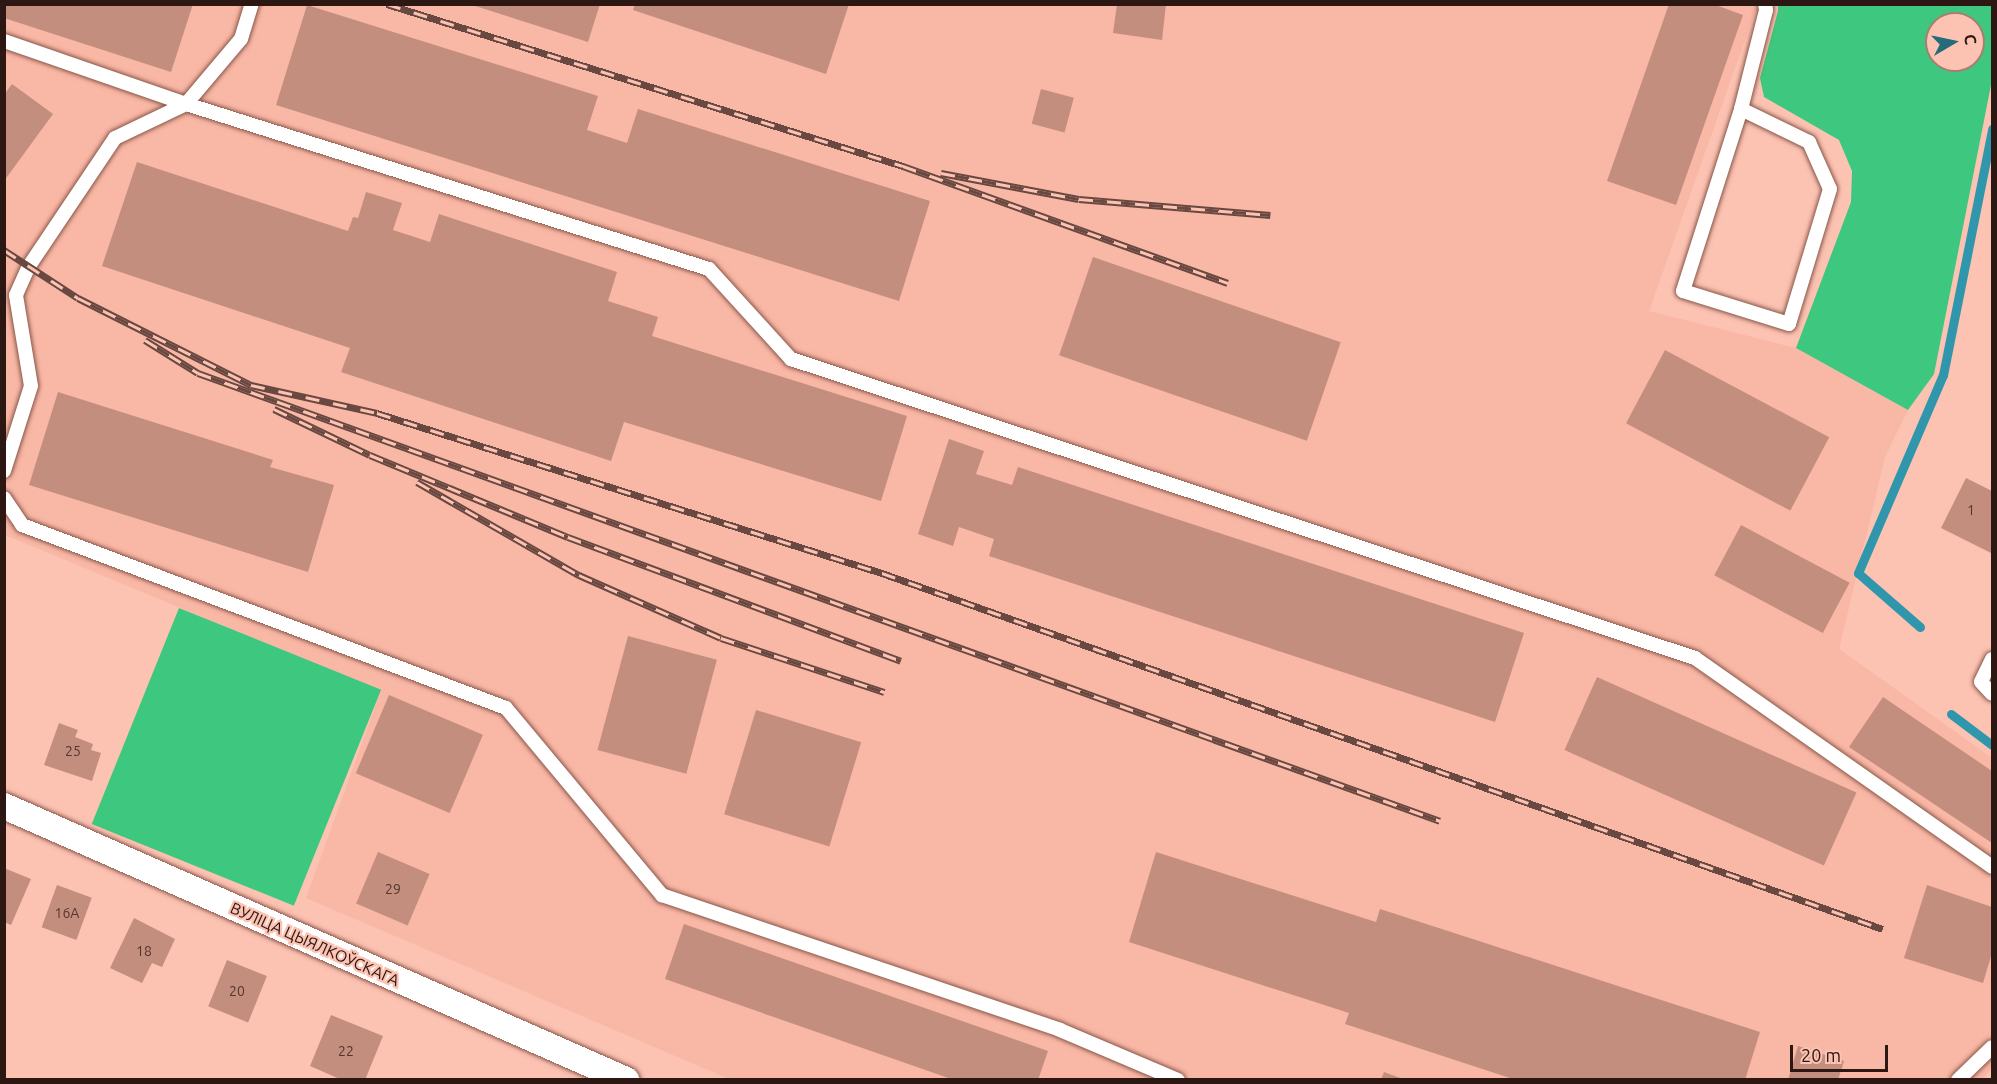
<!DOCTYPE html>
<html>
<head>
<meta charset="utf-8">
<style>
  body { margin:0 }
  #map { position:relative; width:1997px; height:1084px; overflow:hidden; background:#fcc2b2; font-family:Ubuntu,sans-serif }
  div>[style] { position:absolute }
  .built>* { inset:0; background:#f9b7a5 }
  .green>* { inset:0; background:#3ec77e; transform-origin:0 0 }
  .stream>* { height:9px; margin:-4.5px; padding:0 4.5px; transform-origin:4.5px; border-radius:4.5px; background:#3096ac }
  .building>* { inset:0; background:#c48e7f; transform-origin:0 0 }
  .roads { filter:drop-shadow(0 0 2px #885649) drop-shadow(0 0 2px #885649) }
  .service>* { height:14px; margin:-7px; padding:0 7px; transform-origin:7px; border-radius:7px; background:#fff }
  .minor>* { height:26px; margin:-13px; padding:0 13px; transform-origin:13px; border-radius:13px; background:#fff }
  .rail>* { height:7px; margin-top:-3.5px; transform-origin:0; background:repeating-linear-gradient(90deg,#fcc2b2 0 14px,#684840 0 28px); box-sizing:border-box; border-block:2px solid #684840 }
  span { translate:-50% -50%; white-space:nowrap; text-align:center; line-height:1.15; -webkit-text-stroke:4.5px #fcc2b2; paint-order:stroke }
  .number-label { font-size:14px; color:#52352d }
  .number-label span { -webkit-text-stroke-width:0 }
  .street-label { font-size:16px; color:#2c1712 }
  .frame { position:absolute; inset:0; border:6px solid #2c1712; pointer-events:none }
  .north { position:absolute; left:1925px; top:12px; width:60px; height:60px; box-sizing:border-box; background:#fcc2b2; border:2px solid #a97e72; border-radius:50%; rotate:81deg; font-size:16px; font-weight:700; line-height:24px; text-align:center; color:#2c1712 }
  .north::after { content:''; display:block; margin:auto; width:21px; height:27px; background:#256b7a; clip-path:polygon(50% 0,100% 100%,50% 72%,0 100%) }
  .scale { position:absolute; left:1790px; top:1045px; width:98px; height:27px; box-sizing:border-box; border:3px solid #2c1712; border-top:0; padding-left:8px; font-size:18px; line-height:21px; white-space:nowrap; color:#2c1712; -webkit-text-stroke:4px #fcc2b2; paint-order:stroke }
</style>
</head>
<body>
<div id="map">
  <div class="built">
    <i style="clip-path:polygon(4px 5px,1755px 5px,1756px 9px,1649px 311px,1796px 348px,1908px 410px,1885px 457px,1839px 649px,1992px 758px,1992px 1068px,1982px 1080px,729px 1079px,306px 898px,381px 691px,5px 535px)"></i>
  </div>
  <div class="green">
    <i style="clip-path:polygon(evenodd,1778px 5px,1992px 5px,1992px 80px,1934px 374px,1908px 410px,1796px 348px,1851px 202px,1852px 171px,1839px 140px,1764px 97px,1760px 78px,1778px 11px,1778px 5px,1937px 24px,1973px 24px,1973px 60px,1937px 60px,1937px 24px)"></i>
    <i style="left:179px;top:608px;width:218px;height:233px;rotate:22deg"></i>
  </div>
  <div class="stream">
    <i style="left:1920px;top:627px;width:82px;rotate:-138.9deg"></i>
    <i style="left:1858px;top:573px;width:215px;rotate:-66.8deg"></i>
    <i style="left:1943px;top:375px;width:251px;rotate:-78.7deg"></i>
    <i style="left:1951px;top:714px;width:51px;rotate:37.1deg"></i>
  </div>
  <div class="building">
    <i style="clip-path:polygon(4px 4px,193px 4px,171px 72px,4px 18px)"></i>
    <i style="clip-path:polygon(469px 4px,600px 4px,588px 42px)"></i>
    <i style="clip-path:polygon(635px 4px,849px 4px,826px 74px,633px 10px)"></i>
    <i style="clip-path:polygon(1117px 4px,1166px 4px,1162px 40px,1113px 33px)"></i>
    <i style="clip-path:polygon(1669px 4px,1713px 4px,1743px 15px,1676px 205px,1607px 181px)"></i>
    <i style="clip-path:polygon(307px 5px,598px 96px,587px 130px,627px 143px,638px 109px,930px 201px,899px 301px,276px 105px)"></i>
    <i style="clip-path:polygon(12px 84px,53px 114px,4px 181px,4px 95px)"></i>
    <i style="left:1041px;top:89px;width:34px;height:36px;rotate:15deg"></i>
    <i style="clip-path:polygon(137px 162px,348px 231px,353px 217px,358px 218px,366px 192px,402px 203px,393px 230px,430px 242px,439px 214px,617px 272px,608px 301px,658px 317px,652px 336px,907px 416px,881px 501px,624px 422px,611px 461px,341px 372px,350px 348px,102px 266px)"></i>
    <i style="left:1093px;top:257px;width:262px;height:104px;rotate:19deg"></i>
    <i style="left:1665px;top:350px;width:186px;height:83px;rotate:28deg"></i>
    <i style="clip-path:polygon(58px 392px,273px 460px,270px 467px,334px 485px,308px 572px,29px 485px)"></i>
    <i style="clip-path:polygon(949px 439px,984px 451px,976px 474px,1012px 485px,1018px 467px,1524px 633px,1495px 722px,989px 556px,994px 539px,959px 527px,953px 546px,918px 534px)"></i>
    <i style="clip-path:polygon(1966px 478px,1992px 491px,1991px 553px,1941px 528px)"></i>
    <i style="left:1741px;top:525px;width:123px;height:57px;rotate:28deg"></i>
    <i style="left:628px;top:636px;width:92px;height:118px;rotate:15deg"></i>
    <i style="left:1597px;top:677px;width:284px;height:80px;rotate:24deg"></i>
    <i style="left:389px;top:695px;width:102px;height:85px;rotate:23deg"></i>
    <i style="clip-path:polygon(1883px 697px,1992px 771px,1992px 843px,1849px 747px)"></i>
    <i style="left:756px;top:710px;width:110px;height:109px;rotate:17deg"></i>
    <i style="clip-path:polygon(59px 723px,78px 730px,75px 737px,93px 744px,91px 750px,101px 753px,92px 781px,44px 765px)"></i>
    <i style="left:378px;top:852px;width:56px;height:56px;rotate:23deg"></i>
    <i style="clip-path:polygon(1156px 852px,1376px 922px,1380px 909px,1760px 1032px,1745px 1080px,1516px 1080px,1345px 1024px,1349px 1013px,1129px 942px)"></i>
    <i style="clip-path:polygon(4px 868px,31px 879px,11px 925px,4px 922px)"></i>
    <i style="left:57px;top:885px;width:37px;height:45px;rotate:20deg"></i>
    <i style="clip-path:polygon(1927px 885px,1992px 907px,1992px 953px,1983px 983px,1904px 958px)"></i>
    <i style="clip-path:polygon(134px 918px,175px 939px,162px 967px,152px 963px,142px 983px,110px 968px)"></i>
    <i style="clip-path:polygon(684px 924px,1048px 1051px,1038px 1080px,954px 1080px,665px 979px)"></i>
    <i style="left:227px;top:960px;width:43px;height:50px;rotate:22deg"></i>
    <i style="clip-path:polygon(331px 1015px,383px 1036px,365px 1080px,342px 1080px,310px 1066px)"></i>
    <i style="clip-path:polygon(1798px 1046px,1844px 1061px,1838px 1080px,1788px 1080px)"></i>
    <i style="clip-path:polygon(1384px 1072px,1403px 1079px,1403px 1080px,1381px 1080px)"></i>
  </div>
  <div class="roads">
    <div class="service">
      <i style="left:4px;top:41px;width:193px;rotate:19.1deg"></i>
      <i style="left:186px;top:104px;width:548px;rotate:17.51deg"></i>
      <i style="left:709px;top:269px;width:122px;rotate:47.7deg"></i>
      <i style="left:791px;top:359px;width:952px;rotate:18.3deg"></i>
      <i style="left:1695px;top:658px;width:363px;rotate:35.1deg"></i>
      <i style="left:1741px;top:109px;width:76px;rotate:25.9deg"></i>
      <i style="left:1809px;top:142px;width:51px;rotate:65.9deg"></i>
      <i style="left:1830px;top:189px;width:141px;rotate:106.9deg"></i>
      <i style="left:1789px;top:324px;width:111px;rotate:-162.7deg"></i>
      <i style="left:1683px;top:291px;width:191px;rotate:-72.3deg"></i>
      <i style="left:1741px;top:109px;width:102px;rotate:-75.8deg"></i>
      <i style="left:1766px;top:10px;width:6px;rotate:-99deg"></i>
      <i style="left:4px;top:471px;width:89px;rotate:-72.4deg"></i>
      <i style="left:31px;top:386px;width:92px;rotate:-99.4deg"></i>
      <i style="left:16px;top:295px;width:32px;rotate:-66deg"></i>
      <i style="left:29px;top:266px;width:154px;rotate:-56.1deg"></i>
      <i style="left:115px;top:138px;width:79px;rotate:-25.6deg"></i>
      <i style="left:186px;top:104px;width:85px;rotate:-49.8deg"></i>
      <i style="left:241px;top:39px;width:37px;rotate:-73deg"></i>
      <i style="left:4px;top:498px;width:32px;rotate:56deg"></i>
      <i style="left:22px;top:525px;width:517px;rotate:20.71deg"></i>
      <i style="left:506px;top:708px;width:244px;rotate:50.2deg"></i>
      <i style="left:662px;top:895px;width:420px;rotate:18.7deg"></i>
      <i style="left:1060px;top:1030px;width:128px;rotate:23deg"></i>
      <i style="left:1992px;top:659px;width:25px;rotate:116deg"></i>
      <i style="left:1981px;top:682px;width:16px;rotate:47deg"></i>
      <i style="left:1958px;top:1080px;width:47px;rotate:-44.1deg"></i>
    </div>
    <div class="minor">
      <i style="left:4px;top:806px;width:680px;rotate:23.77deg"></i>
    </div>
  </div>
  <div class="rail">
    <i style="left:387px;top:4px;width:541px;rotate:17.43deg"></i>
    <i style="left:903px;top:166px;width:345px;rotate:19.8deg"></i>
    <i style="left:941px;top:173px;width:140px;rotate:10.7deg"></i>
    <i style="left:1079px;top:199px;width:192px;rotate:4.8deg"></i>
    <i style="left:4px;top:250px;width:88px;rotate:33deg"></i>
    <i style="left:78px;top:298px;width:194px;rotate:26.7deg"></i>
    <i style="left:251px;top:385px;width:129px;rotate:12.5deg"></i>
    <i style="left:377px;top:413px;width:530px;rotate:17.58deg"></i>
    <i style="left:882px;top:573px;width:1062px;rotate:19.58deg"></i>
    <i style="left:145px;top:340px;width:62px;rotate:31.9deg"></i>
    <i style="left:198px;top:373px;width:1320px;rotate:19.83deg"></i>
    <i style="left:274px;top:409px;width:106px;rotate:25.6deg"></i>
    <i style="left:370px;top:455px;width:214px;rotate:22.5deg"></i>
    <i style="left:568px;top:537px;width:355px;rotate:20.4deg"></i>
    <i style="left:417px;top:482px;width:187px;rotate:29.9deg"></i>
    <i style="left:579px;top:575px;width:155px;rotate:23.9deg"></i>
    <i style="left:721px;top:638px;width:172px;rotate:18.3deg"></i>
  </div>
  <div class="number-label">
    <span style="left:1971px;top:510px">1</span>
    <span style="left:73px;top:751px">25</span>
    <span style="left:393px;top:889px">29</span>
    <span style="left:67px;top:913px">16А</span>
    <span style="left:144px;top:951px">18</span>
    <span style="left:237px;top:991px">20</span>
    <span style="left:346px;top:1051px">22</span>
  </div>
  <div class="street-label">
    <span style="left:315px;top:944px;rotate:24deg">ВУЛІЦА ЦЫЯЛКОЎСКАГА</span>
  </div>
  <div class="frame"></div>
  <div class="north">С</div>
  <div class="scale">20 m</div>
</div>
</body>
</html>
